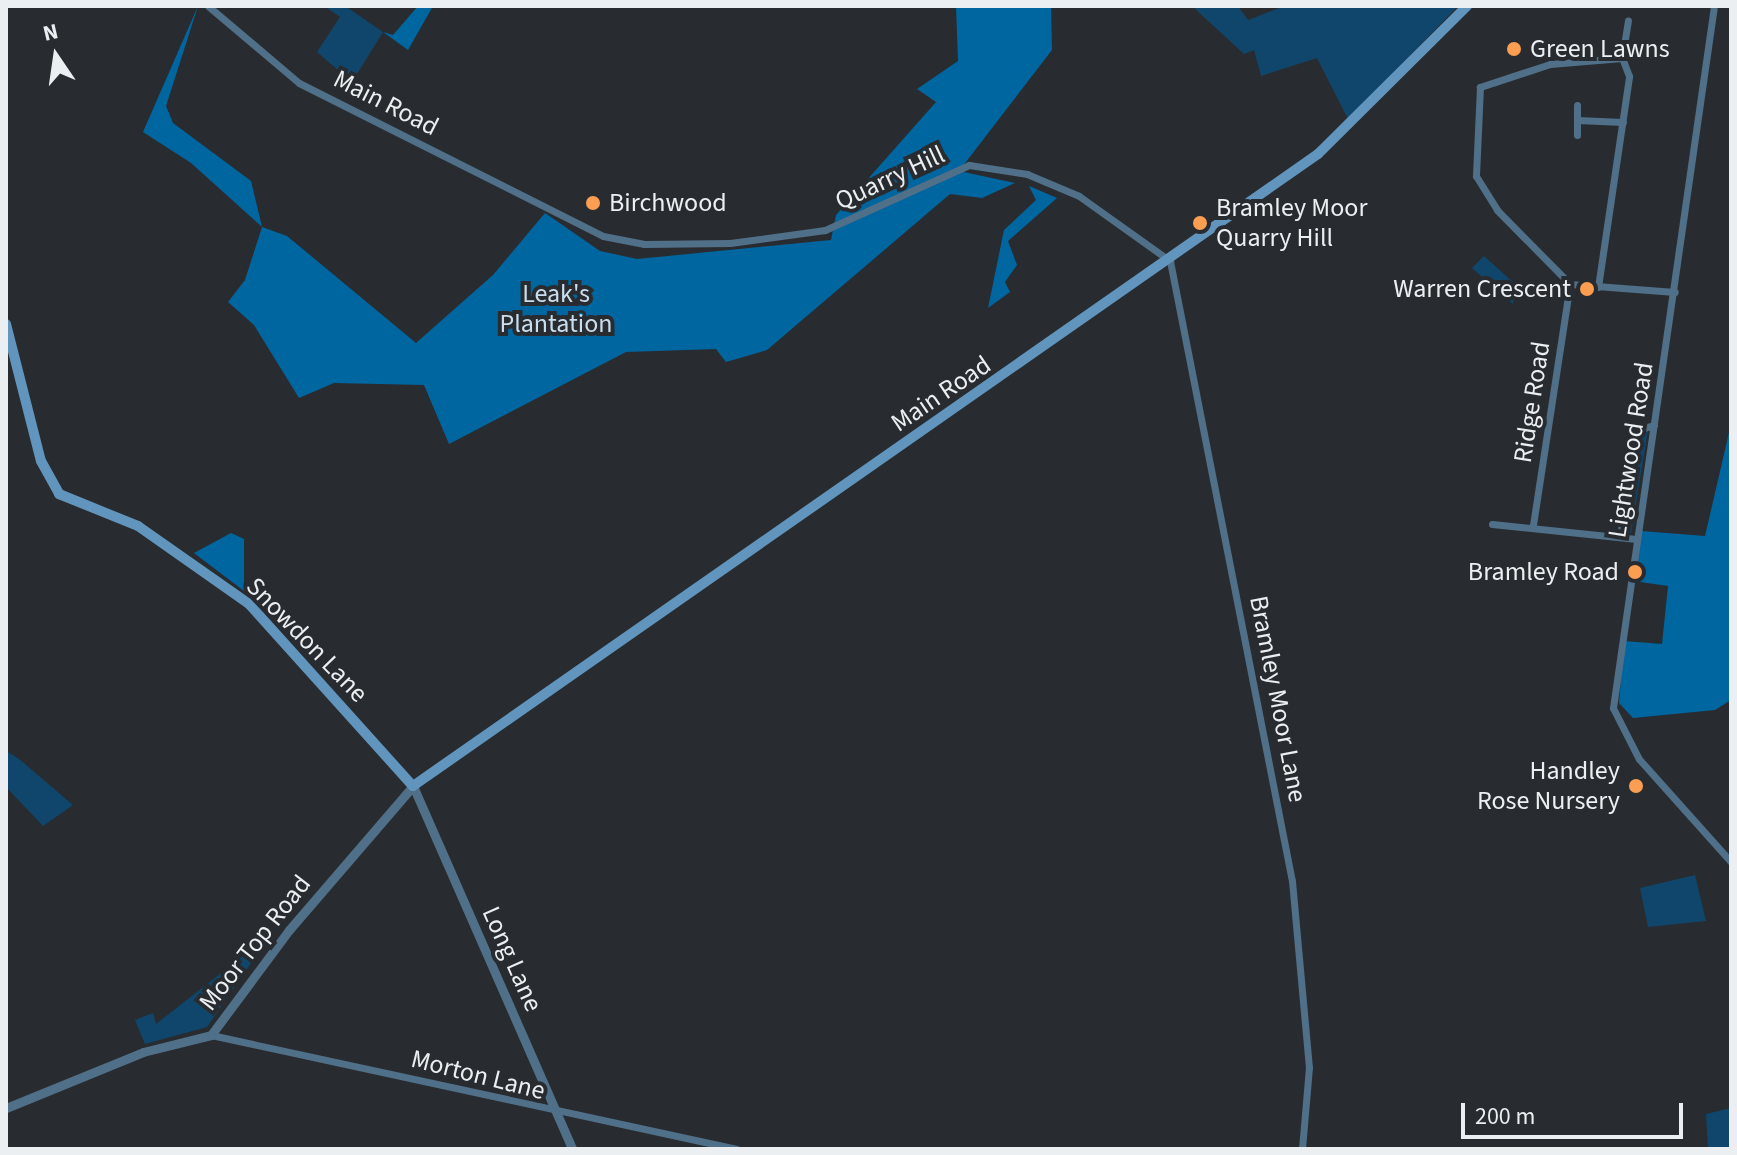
<!DOCTYPE html>
<html>
<head>
<meta charset="utf-8">
<style>
  body { margin:0 }
  #map { position:relative; width:1737px; height:1155px; overflow:hidden; background:#282c30; font-family:"Source Sans 3",sans-serif }
  div>[style] { position:absolute }
  .green>* { inset:0; background:#10466b }
  .forest>* { inset:0; background:#00669f }
  .minor>* { height:7px; margin:-3.5px; padding:0 3.5px; transform-origin:3.5px; border-radius:3.5px; background:#506f88 }
  .tertiary>* { height:9px; margin:-4.5px; padding:0 4.5px; transform-origin:4.5px; border-radius:4.5px; background:#506f88 }
  .secondary>* { height:10px; margin:-5px; padding:0 5px; transform-origin:5px; border-radius:5px; background:#6295bd }
  .dots>* { width:22px; height:22px; translate:-50% -50%; box-sizing:border-box; border:4px solid #282c30; border-radius:50% }
  span { translate:-50% -50%; white-space:nowrap; text-align:center; line-height:1.15; -webkit-text-stroke:8px #282c30; paint-order:stroke }
  .poi-label { font-size:26px; color:#eceff2 }
  .left { translate:0 -50%; text-align:left }
  .right { translate:-100% -50%; text-align:right }
  .street-label { font-size:26px; color:#eceff2 }
  .park-label { font-size:26px; color:#cadded }
  .frame { position:absolute; inset:0; border:8px solid #eceff2; pointer-events:none }
  .north { position:absolute; left:16px; top:16px; width:80px; height:80px; -webkit-text-stroke:6px #282c30; paint-order:stroke; rotate:347deg; font-size:22px; font-weight:700; line-height:32px; text-align:center; color:#eceff2 }
  .north::after { content:''; display:block; margin:auto; width:28px; height:36px; background:#eceff2; clip-path:polygon(50% 0,100% 100%,50% 72%,0 100%) }
  .scale { position:absolute; left:1461px; top:1103px; width:222px; height:36px; box-sizing:border-box; border:4px solid #eceff2; border-top:0; padding-left:10px; font-size:24px; line-height:28px; white-space:nowrap; color:#eceff2; -webkit-text-stroke:6px #282c30; paint-order:stroke }
</style>
</head>
<body>
<div id="map">
  <div class="green">
    <i style="clip-path:polygon(324px 6px,345px 6px,383px 32px,352px 82px,317px 52px,340px 17px)"></i>
    <i style="clip-path:polygon(1192px 6px,1238px 6px,1248px 20px,1284px 6px,1458px 6px,1348px 119px,1317px 58px,1261px 76px,1254px 50px,1244px 54px)"></i>
    <i style="clip-path:polygon(1484px 256px,1515px 284px,1513px 304px,1472px 268px)"></i>
    <i style="clip-path:polygon(1648px 430px,1631px 533px,1627px 534px,1638px 433px)"></i>
    <i style="clip-path:polygon(6px 751px,19px 759px,73px 805px,43px 826px,6px 787px)"></i>
    <i style="clip-path:polygon(1695px 875px,1706px 921px,1648px 927px,1640px 888px)"></i>
    <i style="clip-path:polygon(271px 934px,207px 1027px,145px 1044px,135px 1020px,153px 1013px,156px 1024px)"></i>
    <i style="clip-path:polygon(1731px 1108px,1731px 1149px,1708px 1149px,1706px 1114px)"></i>
  </div>
  <div class="forest">
    <i style="clip-path:polygon(198px 6px,166px 106px,173px 123px,251px 181px,262px 227px,287px 236px,416px 343px,493px 275px,545px 213px,600px 251px,637px 259px,831px 240px,836px 215px,936px 102px,917px 89px,958px 61px,956px 6px,1051px 6px,1052px 50px,959px 171px,1015px 183px,982px 198px,950px 194px,767px 350px,726px 362px,716px 349px,626px 352px,449px 444px,424px 385px,334px 383px,299px 398px,254px 325px,228px 302px,245px 280px,262px 227px,191px 163px,143px 132px)"></i>
    <i style="clip-path:polygon(418px 6px,433px 6px,408px 50px,383px 32px,393px 35px)"></i>
    <i style="clip-path:polygon(1029px 186px,1057px 198px,1008px 241px,1017px 265px,1005px 282px,1010px 292px,988px 308px,1004px 230px,1036px 200px)"></i>
    <i style="clip-path:polygon(1731px 424px,1731px 700px,1715px 710px,1633px 718px,1619px 703px,1624px 641px,1662px 644px,1668px 586px,1633px 581px,1641px 531px,1705px 536px)"></i>
    <i style="clip-path:polygon(231px 533px,244px 539px,244px 591px,194px 553px)"></i>
  </div>
  <div class="minor">
    <i style="left:208px;top:6px;width:119px;rotate:40.2deg"></i>
    <i style="left:299px;top:83px;width:340px;rotate:26.7deg"></i>
    <i style="left:603px;top:236px;width:42px;rotate:11deg"></i>
    <i style="left:644px;top:244px;width:86px;rotate:-0.7deg"></i>
    <i style="left:730px;top:243px;width:96px;rotate:-7.8deg"></i>
    <i style="left:825px;top:230px;width:158px;rotate:-24.3deg"></i>
    <i style="left:969px;top:165px;width:59px;rotate:8.8deg"></i>
    <i style="left:1027px;top:174px;width:56px;rotate:22.9deg"></i>
    <i style="left:1079px;top:196px;width:112px;rotate:35.5deg"></i>
    <i style="left:1170px;top:261px;width:632px;rotate:78.87deg"></i>
    <i style="left:1292px;top:881px;width:187px;rotate:84.8deg"></i>
    <i style="left:1309px;top:1067px;width:82px;rotate:94.9deg"></i>
    <i style="left:1714px;top:6px;width:709px;rotate:98.19deg"></i>
    <i style="left:1613px;top:708px;width:57px;rotate:63deg"></i>
    <i style="left:1639px;top:759px;width:138px;rotate:48.2deg"></i>
    <i style="left:1622px;top:58px;width:72px;rotate:175.2deg"></i>
    <i style="left:1550px;top:64px;width:74px;rotate:161.8deg"></i>
    <i style="left:1480px;top:87px;width:89px;rotate:92.6deg"></i>
    <i style="left:1476px;top:176px;width:40px;rotate:58deg"></i>
    <i style="left:1497px;top:210px;width:104px;rotate:45.4deg"></i>
    <i style="left:1570px;top:284px;width:105px;rotate:4.4deg"></i>
    <i style="left:1622px;top:58px;width:38px;rotate:-81deg"></i>
    <i style="left:1577px;top:105px;width:30px;rotate:90deg"></i>
    <i style="left:1577px;top:120px;width:46px;rotate:2.5deg"></i>
    <i style="left:1598px;top:287px;width:213px;rotate:-81.6deg"></i>
    <i style="left:1629px;top:76px;width:19px;rotate:-111deg"></i>
    <i style="left:1492px;top:524px;width:145px;rotate:5.9deg"></i>
    <i style="left:1533px;top:525px;width:244px;rotate:-81.3deg"></i>
    <i style="left:1620px;top:537px;width:107px;rotate:-81.9deg"></i>
    <i style="left:1635px;top:431px;width:20px;rotate:-18deg"></i>
    <i style="left:211px;top:1035px;width:538px;rotate:12.23deg"></i>
  </div>
  <div class="tertiary">
    <i style="left:6px;top:1108px;width:148px;rotate:-22.2deg"></i>
    <i style="left:143px;top:1052px;width:70px;rotate:-14deg"></i>
    <i style="left:211px;top:1035px;width:131px;rotate:-53.4deg"></i>
    <i style="left:289px;top:930px;width:190px;rotate:-49.3deg"></i>
    <i style="left:413px;top:786px;width:396px;rotate:66.3deg"></i>
  </div>
  <div class="secondary">
    <i style="left:6px;top:324px;width:141px;rotate:75.7deg"></i>
    <i style="left:41px;top:461px;width:38px;rotate:61deg"></i>
    <i style="left:59px;top:494px;width:85px;rotate:22.1deg"></i>
    <i style="left:138px;top:526px;width:136px;rotate:35.1deg"></i>
    <i style="left:249px;top:604px;width:245px;rotate:48deg"></i>
    <i style="left:413px;top:786px;width:1104px;rotate:-34.93deg"></i>
    <i style="left:1318px;top:154px;width:210px;rotate:-44.8deg"></i>
  </div>
  <div class="dots">
    <i style="left:1514px;top:49px;background:#fb9e52"></i>
    <i style="left:593px;top:203px;background:#fb9e52"></i>
    <i style="left:1200px;top:223px;background:#fb9e52"></i>
    <i style="left:1587px;top:289px;background:#fb9e52"></i>
    <i style="left:1635px;top:572px;background:#fb9e52"></i>
    <i style="left:1636px;top:786px;background:#fb9e52"></i>
  </div>
  <div class="poi-label">
    <span class="left" style="left:1530px;top:49px">Green Lawns</span>
    <span class="left" style="left:609px;top:203px">Birchwood</span>
    <span class="left" style="left:1216px;top:223px">Bramley Moor<br>Quarry Hill</span>
    <span class="right" style="left:1571px;top:289px">Warren Crescent</span>
    <span class="right" style="left:1619px;top:572px">Bramley Road</span>
    <span class="right" style="left:1620px;top:786px">Handley<br>Rose Nursery</span>
  </div>
  <div class="street-label">
    <span style="left:386px;top:103px;rotate:27deg">Main Road</span>
    <span style="left:890px;top:178px;rotate:-25deg">Quarry Hill</span>
    <span style="left:941px;top:394px;rotate:-34deg">Main Road</span>
    <span style="left:1532px;top:402px;rotate:-81deg">Ridge Road</span>
    <span style="left:1631px;top:450px;rotate:-81deg">Lightwood Road</span>
    <span style="left:307px;top:640px;rotate:46deg">Snowdon Lane</span>
    <span style="left:1278px;top:699px;rotate:79deg">Bramley Moor Lane</span>
    <span style="left:255px;top:943px;rotate:-52deg">Moor Top Road</span>
    <span style="left:512px;top:959px;rotate:66deg">Long Lane</span>
    <span style="left:478px;top:1075px;rotate:14deg">Morton Lane</span>
  </div>
  <div class="park-label">
    <span style="left:556px;top:309px">Leak's<br>Plantation</span>
  </div>
  <div class="frame"></div>
  <div class="north">N</div>
  <div class="scale">200 m</div>
</div>
</body>
</html>
